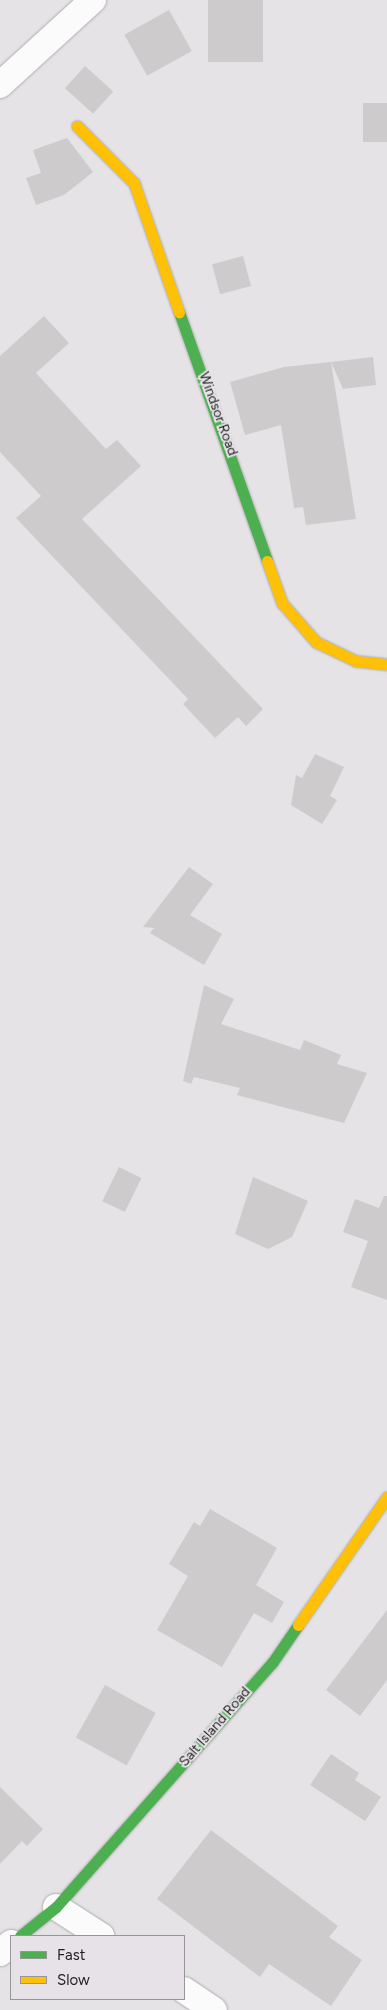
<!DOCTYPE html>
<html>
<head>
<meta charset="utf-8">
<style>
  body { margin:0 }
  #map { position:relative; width:387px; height:2010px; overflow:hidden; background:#e5e3e6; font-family:Figtree,sans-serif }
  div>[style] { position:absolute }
  .building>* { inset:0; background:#cdcbcc; transform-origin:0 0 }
  .roads { filter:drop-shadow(0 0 1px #adacae) drop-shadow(0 0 1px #adacae) }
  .street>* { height:26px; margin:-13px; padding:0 13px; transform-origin:13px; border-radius:13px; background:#fbfbfb }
  .fast>* { height:11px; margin:-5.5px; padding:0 5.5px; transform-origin:5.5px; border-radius:5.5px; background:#4caf50 }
  .slow>* { height:11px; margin:-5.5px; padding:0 5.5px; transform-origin:5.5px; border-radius:5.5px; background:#ffc107 }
  span { translate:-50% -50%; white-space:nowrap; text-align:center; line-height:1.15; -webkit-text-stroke:4px #e6e2e7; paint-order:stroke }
  .street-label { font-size:14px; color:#232223 }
  .legend { position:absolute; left:10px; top:1935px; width:175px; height:65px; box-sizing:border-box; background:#e6e2e7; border:1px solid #989599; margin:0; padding:6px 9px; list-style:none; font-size:15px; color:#232223 }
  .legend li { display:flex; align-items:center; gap:10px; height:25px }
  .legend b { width:25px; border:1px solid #989599 }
</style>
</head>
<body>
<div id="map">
  <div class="building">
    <i style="left:208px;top:0;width:55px;height:62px"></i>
    <i style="left:169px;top:10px;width:47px;height:51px;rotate:61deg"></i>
    <i style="left:85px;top:66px;width:38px;height:30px;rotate:42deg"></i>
    <i style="left:387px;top:103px;width:39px;height:24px;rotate:90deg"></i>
    <i style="clip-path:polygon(67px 138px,93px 172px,64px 195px,36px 205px,26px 178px,41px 173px,33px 150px)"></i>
    <i style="left:243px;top:256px;width:31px;height:32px;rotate:75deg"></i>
    <i style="clip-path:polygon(44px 316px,69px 343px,36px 373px,106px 449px,117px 440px,141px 466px,82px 519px,263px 709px,246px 726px,238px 717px,215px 738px,183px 704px,188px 699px,16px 518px,41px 496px,0 452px,0 356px)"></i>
    <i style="clip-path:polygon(373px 357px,376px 385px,343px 389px,331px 362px)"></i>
    <i style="clip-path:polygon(331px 362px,356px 519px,306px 525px,303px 507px,294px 508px,281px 425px,245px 435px,230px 382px,284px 367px)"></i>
    <i style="clip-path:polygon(315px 754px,344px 767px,330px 796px,337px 800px,322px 824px,291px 805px,296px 775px,302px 778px)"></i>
    <i style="clip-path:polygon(189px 867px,213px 884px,190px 915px,222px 934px,204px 965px,150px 933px,154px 928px,143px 927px)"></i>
    <i style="clip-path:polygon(204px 985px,234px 999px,221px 1024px,300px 1050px,304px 1040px,341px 1055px,337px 1064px,367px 1073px,344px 1123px,237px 1095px,240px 1088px,194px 1077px,191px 1084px,183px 1081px)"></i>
    <i style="left:119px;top:1167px;width:25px;height:38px;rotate:26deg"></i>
    <i style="clip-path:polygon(253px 1177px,308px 1201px,292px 1237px,268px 1249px,235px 1234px)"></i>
    <i style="clip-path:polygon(384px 1196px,387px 1196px,387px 1300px,351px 1287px,368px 1241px,343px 1232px,355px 1199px,379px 1208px)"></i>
    <i style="clip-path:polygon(210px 1509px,277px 1548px,256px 1585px,284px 1602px,272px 1623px,254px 1613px,222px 1667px,157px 1630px,188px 1576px,169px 1564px,194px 1522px,200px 1526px)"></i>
    <i style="clip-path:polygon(387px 1610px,387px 1680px,360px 1716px,326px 1690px)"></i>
    <i style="left:105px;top:1685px;width:58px;height:60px;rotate:29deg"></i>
    <i style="clip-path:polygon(331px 1754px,359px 1773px,355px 1780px,381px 1797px,365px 1821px,310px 1785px)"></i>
    <i style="clip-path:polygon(0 1787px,43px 1829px,27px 1846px,22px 1841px,0 1864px)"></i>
    <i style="clip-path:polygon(211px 1830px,338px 1926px,329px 1937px,362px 1960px,331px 2006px,269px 1964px,260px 1977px,157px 1899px)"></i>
  </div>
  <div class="roads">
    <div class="street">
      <i style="left:0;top:85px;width:126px;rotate:-42.4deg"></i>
      <i style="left:56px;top:1907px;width:54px;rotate:32.8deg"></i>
      <i style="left:0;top:1953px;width:15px;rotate:-42deg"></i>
      <i style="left:184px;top:1990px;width:36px;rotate:34deg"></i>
    </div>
    <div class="fast">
      <i style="left:179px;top:312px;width:264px;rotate:70.5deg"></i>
      <i style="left:20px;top:1936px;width:46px;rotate:-38.9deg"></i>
      <i style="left:56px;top:1907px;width:326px;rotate:-48.5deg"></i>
      <i style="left:272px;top:1663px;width:46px;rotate:-55.6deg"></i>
    </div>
    <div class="slow">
      <i style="left:77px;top:126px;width:81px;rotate:45deg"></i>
      <i style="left:134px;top:183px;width:137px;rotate:70.8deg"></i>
      <i style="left:267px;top:561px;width:45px;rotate:70.3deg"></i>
      <i style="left:282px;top:603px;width:52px;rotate:48.9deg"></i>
      <i style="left:316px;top:642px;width:44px;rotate:25.4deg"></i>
      <i style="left:356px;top:661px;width:31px;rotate:6deg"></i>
      <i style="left:298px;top:1625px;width:156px;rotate:-55.2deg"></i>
    </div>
  </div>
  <div class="street-label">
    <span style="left:218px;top:414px;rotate:70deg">Windsor Road</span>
    <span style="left:215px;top:1727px;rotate:-49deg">Salt Island Road</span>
  </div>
  <ul class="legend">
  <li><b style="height:6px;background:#4caf50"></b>Fast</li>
  <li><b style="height:6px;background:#ffc107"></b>Slow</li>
  </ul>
</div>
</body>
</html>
